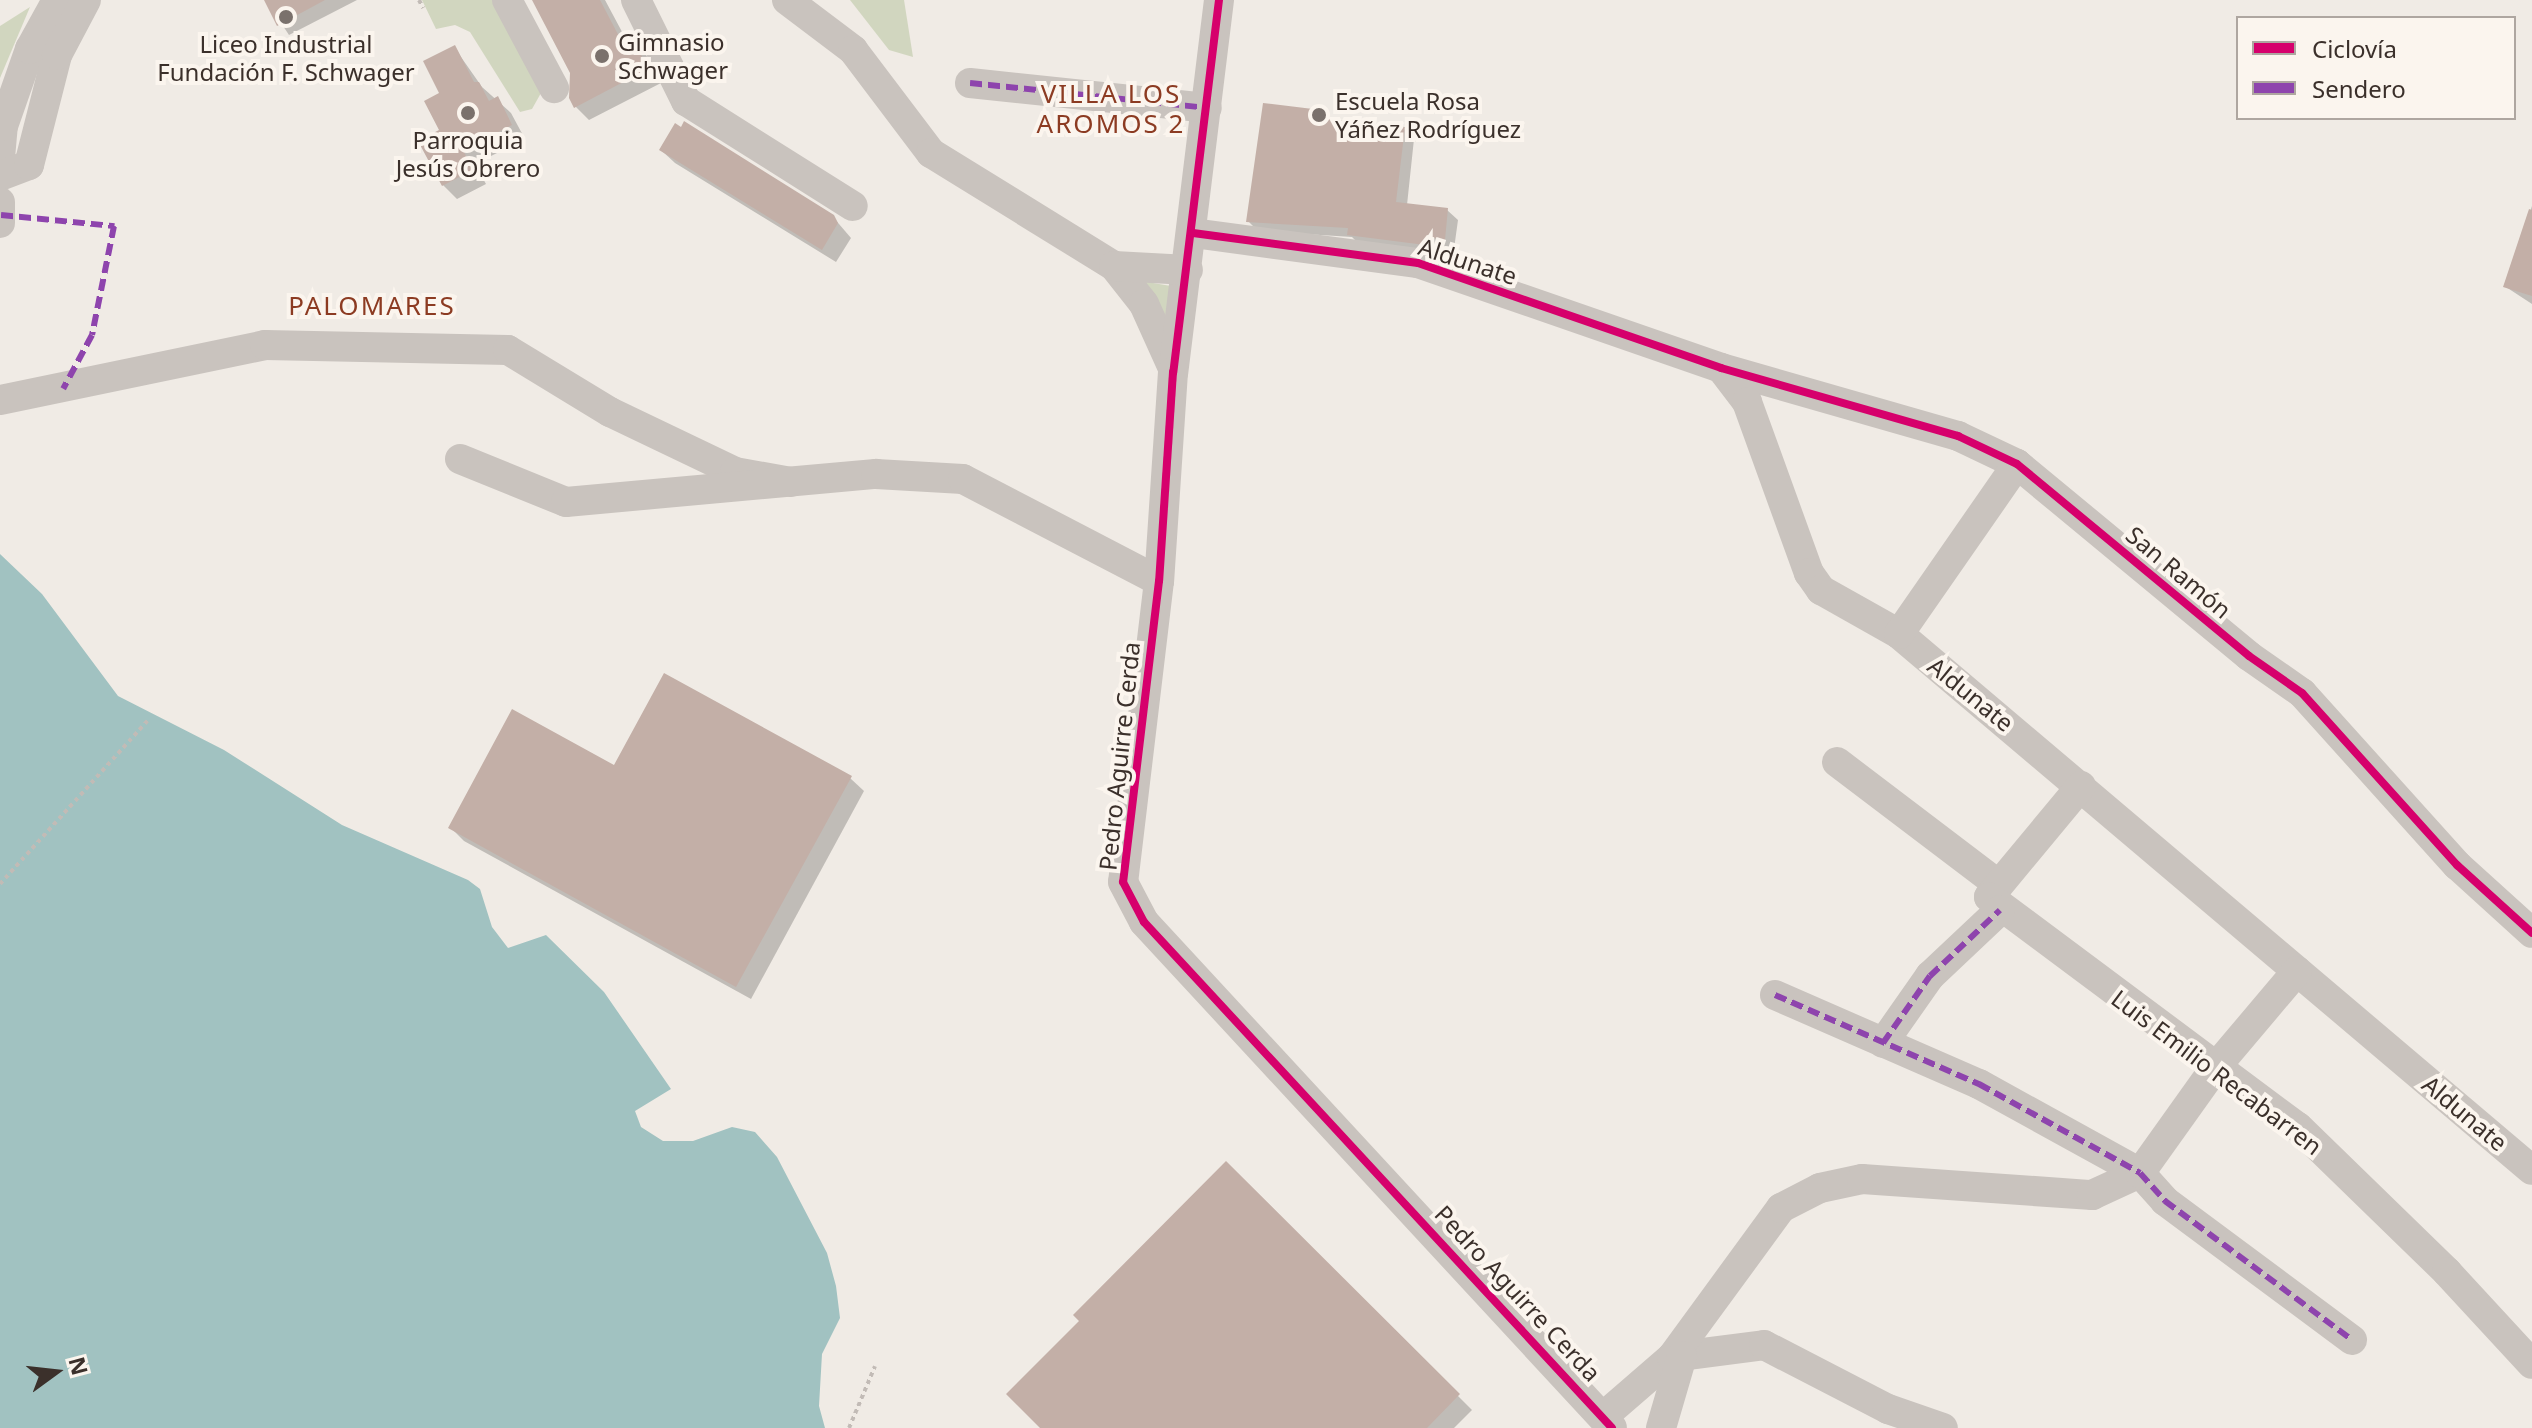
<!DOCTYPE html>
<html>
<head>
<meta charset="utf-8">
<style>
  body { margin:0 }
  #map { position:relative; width:2532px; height:1428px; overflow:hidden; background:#f0ebe5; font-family:"Noto Sans",sans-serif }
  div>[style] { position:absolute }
  .green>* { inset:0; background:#d1d6bf }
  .water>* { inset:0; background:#a1c2c1 }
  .shadow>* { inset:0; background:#0003 }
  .building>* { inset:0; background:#c3afa7 }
  .path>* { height:4px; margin-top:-2px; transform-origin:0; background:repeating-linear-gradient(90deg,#c2bbb6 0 4px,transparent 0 8px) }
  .minor>* { height:30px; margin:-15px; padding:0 15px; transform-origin:15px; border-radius:15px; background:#c9c3be }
  .quiet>* { height:6px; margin-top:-3px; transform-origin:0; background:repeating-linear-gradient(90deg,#8e44ad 0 12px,transparent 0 18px) }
  .cycleway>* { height:8px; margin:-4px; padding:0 4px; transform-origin:4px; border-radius:4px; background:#d6006c }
  .dots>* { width:22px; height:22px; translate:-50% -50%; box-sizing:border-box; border:4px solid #fbf5ee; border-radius:50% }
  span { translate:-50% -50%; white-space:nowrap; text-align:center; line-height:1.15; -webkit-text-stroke:8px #fbf5ee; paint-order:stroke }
  .poi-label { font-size:24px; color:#3b302b }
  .left { translate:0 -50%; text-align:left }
  .street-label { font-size:24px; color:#3b302b }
  .neighbourhood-label { font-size:26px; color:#8c3b22; letter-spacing:2px }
  .legend { position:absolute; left:2236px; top:16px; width:280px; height:104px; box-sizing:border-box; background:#fbf5ee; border:2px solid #aea6a0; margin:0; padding:10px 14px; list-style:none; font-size:24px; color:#3b302b }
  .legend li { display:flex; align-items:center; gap:16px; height:40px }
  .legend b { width:40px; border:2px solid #aea6a0 }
  .north { position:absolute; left:16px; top:1332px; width:80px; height:80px; -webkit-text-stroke:6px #fbf5ee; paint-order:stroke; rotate:75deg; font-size:22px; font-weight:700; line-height:32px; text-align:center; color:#3b302b }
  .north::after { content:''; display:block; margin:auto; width:28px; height:36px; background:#3b302b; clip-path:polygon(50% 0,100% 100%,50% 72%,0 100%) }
</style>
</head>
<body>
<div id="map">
  <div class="green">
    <i style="clip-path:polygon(422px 0,498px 0,541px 93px,532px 109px,520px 112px,470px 32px,455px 25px,436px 29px)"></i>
    <i style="clip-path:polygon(850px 0,904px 0,913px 57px,889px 50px)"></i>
    <i style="clip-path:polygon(30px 7px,0 78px,0 26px)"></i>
    <i style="clip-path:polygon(1141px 281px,1171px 286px,1167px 321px)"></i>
  </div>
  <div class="water">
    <i style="clip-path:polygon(0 554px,42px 594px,118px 696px,224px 750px,342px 825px,468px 880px,480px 889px,492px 927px,508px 948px,546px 935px,604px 992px,671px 1089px,635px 1111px,641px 1127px,663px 1141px,693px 1141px,732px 1127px,755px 1132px,777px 1157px,827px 1253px,836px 1286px,840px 1318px,822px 1354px,819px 1406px,825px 1428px,0 1428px)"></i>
  </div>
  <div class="shadow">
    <i style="clip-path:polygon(266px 0,357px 0,289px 35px)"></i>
    <i style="clip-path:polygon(534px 0,605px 0,628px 43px,632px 41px,646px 55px,661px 83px,589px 120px,576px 107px,573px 73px)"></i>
    <i style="clip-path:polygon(454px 47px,482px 87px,511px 113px,525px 139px,475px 164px,486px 184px,457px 199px,443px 185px,442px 131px,442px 94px)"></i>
    <i style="clip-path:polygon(1312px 110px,1321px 120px,1404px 129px,1414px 139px,1407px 205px,1447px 210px,1458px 220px,1454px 249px,1443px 247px,1442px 255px,1360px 245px,1352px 237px,1258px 231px,1248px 221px)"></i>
    <i style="clip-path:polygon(661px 150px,833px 217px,851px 238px,836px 262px,675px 163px)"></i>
    <i style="clip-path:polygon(2532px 206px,2532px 304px,2506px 287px)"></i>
    <i style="clip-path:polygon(614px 768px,850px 778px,864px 791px,751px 999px,464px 841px,450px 827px)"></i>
    <i style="clip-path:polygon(1226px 1164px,1472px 1410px,1454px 1428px,1043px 1428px,1082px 1321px)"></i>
  </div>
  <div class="building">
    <i style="clip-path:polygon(264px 0,325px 0,277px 26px)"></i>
    <i style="clip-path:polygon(532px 0,600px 0,623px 44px,633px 38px,648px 69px,574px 108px,569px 98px,570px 73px)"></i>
    <i style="clip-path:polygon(455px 45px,474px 82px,479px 82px,489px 101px,498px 96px,512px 125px,463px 150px,473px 170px,442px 186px,418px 141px,439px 130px,424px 101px,439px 93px,423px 61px)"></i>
    <i style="clip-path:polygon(1263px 103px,1313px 109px,1312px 117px,1405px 127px,1396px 202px,1448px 208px,1445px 240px,1434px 238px,1433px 246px,1347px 235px,1348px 228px,1246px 222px)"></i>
    <i style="clip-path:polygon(684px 121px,834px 215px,838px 223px,822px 250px,659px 150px,675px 123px,681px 127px)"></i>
    <i style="clip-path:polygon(2529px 209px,2532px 210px,2532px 296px,2503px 287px)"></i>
    <i style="clip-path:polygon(664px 673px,852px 776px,736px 987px,448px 828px,512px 709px,614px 765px)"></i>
    <i style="clip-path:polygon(1226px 1161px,1460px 1394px,1427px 1428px,1040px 1428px,1006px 1394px,1079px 1321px,1073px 1315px)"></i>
  </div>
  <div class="path">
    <i style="left:419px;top:0;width:9px;rotate:63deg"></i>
    <i style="left:0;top:884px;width:222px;rotate:-47.9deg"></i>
    <i style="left:849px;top:1428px;width:67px;rotate:-67.2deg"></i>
  </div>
  <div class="minor">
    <i style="left:507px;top:0;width:100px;rotate:61.9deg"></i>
    <i style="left:636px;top:0;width:113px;rotate:63.7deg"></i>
    <i style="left:686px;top:101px;width:197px;rotate:32.2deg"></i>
    <i style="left:787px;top:0;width:83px;rotate:37.1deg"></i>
    <i style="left:853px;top:50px;width:129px;rotate:52.9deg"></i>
    <i style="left:931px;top:153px;width:215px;rotate:31.7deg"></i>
    <i style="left:1114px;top:266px;width:48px;rotate:51.7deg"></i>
    <i style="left:1144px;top:304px;width:68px;rotate:65.7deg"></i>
    <i style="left:1219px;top:0;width:375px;rotate:97deg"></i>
    <i style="left:1173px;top:372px;width:209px;rotate:93.8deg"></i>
    <i style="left:1159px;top:581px;width:303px;rotate:96.8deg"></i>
    <i style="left:1123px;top:882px;width:45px;rotate:62.3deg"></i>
    <i style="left:1144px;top:922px;width:689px;rotate:47.23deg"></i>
    <i style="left:970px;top:83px;width:238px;rotate:6deg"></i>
    <i style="left:0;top:158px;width:32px;rotate:-85deg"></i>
    <i style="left:3px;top:126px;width:82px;rotate:-70.7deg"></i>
    <i style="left:30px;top:49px;width:56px;rotate:-61.1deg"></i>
    <i style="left:0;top:176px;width:31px;rotate:-21deg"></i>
    <i style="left:29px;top:165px;width:114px;rotate:-75.7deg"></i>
    <i style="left:57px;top:55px;width:62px;rotate:-62.2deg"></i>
    <i style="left:0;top:202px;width:21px;rotate:90deg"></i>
    <i style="left:1193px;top:233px;width:227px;rotate:7.6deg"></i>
    <i style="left:1418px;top:263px;width:321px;rotate:19.1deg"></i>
    <i style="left:1721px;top:368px;width:247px;rotate:16deg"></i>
    <i style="left:1958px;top:436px;width:65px;rotate:25.4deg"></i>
    <i style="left:2017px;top:464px;width:301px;rotate:39.6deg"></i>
    <i style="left:2249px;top:656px;width:65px;rotate:34.9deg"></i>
    <i style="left:2302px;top:693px;width:232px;rotate:48deg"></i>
    <i style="left:2457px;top:865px;width:101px;rotate:42.2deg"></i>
    <i style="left:1114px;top:266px;width:74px;rotate:3.1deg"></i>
    <i style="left:1721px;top:368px;width:43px;rotate:52.6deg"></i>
    <i style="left:1747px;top:402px;width:182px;rotate:70.1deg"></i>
    <i style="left:1809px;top:573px;width:21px;rotate:55deg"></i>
    <i style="left:1821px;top:590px;width:90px;rotate:29.4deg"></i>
    <i style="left:1899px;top:634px;width:829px;rotate:40.26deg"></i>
    <i style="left:0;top:400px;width:271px;rotate:-11.7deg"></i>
    <i style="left:265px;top:345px;width:243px;rotate:1.2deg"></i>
    <i style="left:508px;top:350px;width:119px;rotate:31.3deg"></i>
    <i style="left:610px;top:412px;width:139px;rotate:25.6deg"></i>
    <i style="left:735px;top:472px;width:57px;rotate:10.1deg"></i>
    <i style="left:460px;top:459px;width:114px;rotate:22.1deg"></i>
    <i style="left:566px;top:502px;width:311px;rotate:-5.2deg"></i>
    <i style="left:876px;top:474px;width:87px;rotate:3.3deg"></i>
    <i style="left:963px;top:479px;width:221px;rotate:27.5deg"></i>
    <i style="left:1899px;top:634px;width:207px;rotate:-55.2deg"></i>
    <i style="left:1837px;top:762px;width:202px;rotate:37.2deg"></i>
    <i style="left:2081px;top:786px;width:144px;rotate:129.7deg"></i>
    <i style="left:1989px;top:897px;width:385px;rotate:36.7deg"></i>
    <i style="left:2298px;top:1127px;width:208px;rotate:44.2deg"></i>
    <i style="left:2447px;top:1272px;width:125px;rotate:47.3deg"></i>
    <i style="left:1775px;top:995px;width:223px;rotate:23.6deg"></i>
    <i style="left:1979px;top:1084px;width:184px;rotate:28.9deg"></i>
    <i style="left:2140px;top:1173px;width:38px;rotate:48deg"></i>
    <i style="left:2165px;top:1201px;width:233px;rotate:36.6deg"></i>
    <i style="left:1883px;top:1043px;width:82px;rotate:-55deg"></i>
    <i style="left:1930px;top:976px;width:96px;rotate:-43.3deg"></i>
    <i style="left:1672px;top:1357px;width:93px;rotate:-7.4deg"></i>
    <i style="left:1764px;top:1345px;width:140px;rotate:27.3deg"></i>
    <i style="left:1888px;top:1409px;width:58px;rotate:19.1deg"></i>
    <i style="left:1605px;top:1415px;width:89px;rotate:-40.9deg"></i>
    <i style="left:1672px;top:1357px;width:185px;rotate:-53.8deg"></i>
    <i style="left:1781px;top:1208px;width:44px;rotate:-27.1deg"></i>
    <i style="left:1820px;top:1188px;width:43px;rotate:-12.1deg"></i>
    <i style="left:1862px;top:1179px;width:231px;rotate:4deg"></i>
    <i style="left:2092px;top:1195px;width:53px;rotate:-24.6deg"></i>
    <i style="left:2140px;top:1173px;width:129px;rotate:-54.5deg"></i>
    <i style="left:2215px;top:1068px;width:127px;rotate:-49.8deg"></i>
    <i style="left:1661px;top:1428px;width:75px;rotate:-73.7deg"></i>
  </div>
  <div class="quiet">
    <i style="left:970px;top:83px;width:238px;rotate:6deg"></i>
    <i style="left:1px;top:215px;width:114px;rotate:5.6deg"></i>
    <i style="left:114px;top:226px;width:111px;rotate:101.4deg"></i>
    <i style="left:92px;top:335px;width:61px;rotate:118.2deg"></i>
    <i style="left:1775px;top:995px;width:223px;rotate:23.6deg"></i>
    <i style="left:1979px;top:1084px;width:184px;rotate:28.9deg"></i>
    <i style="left:2140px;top:1173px;width:38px;rotate:48deg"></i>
    <i style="left:2165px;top:1201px;width:233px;rotate:36.6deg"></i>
    <i style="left:1883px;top:1043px;width:82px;rotate:-55deg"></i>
    <i style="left:1930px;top:976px;width:96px;rotate:-43.3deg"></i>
  </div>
  <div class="cycleway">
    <i style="left:1219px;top:0;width:375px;rotate:97deg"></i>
    <i style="left:1173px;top:372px;width:209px;rotate:93.8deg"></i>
    <i style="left:1159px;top:581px;width:303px;rotate:96.8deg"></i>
    <i style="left:1123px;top:882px;width:45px;rotate:62.3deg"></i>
    <i style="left:1144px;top:922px;width:689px;rotate:47.23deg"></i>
    <i style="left:1193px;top:233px;width:227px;rotate:7.6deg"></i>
    <i style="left:1418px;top:263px;width:321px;rotate:19.1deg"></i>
    <i style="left:1721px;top:368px;width:247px;rotate:16deg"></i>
    <i style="left:1958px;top:436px;width:65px;rotate:25.4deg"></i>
    <i style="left:2017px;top:464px;width:301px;rotate:39.6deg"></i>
    <i style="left:2249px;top:656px;width:65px;rotate:34.9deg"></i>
    <i style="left:2302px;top:693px;width:232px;rotate:48deg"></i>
    <i style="left:2457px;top:865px;width:101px;rotate:42.2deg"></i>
  </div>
  <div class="dots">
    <i style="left:286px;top:17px;background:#7a716c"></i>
    <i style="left:602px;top:56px;background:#7a716c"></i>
    <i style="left:468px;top:113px;background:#7a716c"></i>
    <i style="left:1319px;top:115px;background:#7a716c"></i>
  </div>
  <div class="poi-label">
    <span class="left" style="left:618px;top:56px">Gimnasio<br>Schwager</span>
    <span style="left:286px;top:58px">Liceo Industrial<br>Fundación F. Schwager</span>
    <span class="left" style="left:1335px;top:115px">Escuela Rosa<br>Yáñez Rodríguez</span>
    <span style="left:468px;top:154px">Parroquia<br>Jesús Obrero</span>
  </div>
  <div class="street-label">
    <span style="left:1468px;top:261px;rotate:18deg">Aldunate</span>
    <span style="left:2179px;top:572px;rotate:40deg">San Ramón</span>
    <span style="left:1971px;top:694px;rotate:39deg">Aldunate</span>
    <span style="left:1119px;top:756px;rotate:-84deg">Pedro Aguirre Cerda</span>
    <span style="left:2217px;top:1072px;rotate:37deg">Luis Emilio Recabarren</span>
    <span style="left:2465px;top:1113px;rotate:40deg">Aldunate</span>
    <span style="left:1518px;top:1293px;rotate:47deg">Pedro Aguirre Cerda</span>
  </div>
  <div class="neighbourhood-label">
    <span style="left:1111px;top:109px">VILLA LOS<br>AROMOS 2</span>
    <span style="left:372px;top:306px">PALOMARES</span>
  </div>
  <ul class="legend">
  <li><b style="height:10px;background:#d6006c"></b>Ciclovía</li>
  <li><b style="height:10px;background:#8e44ad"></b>Sendero</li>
  </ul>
  <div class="north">N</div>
</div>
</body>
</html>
